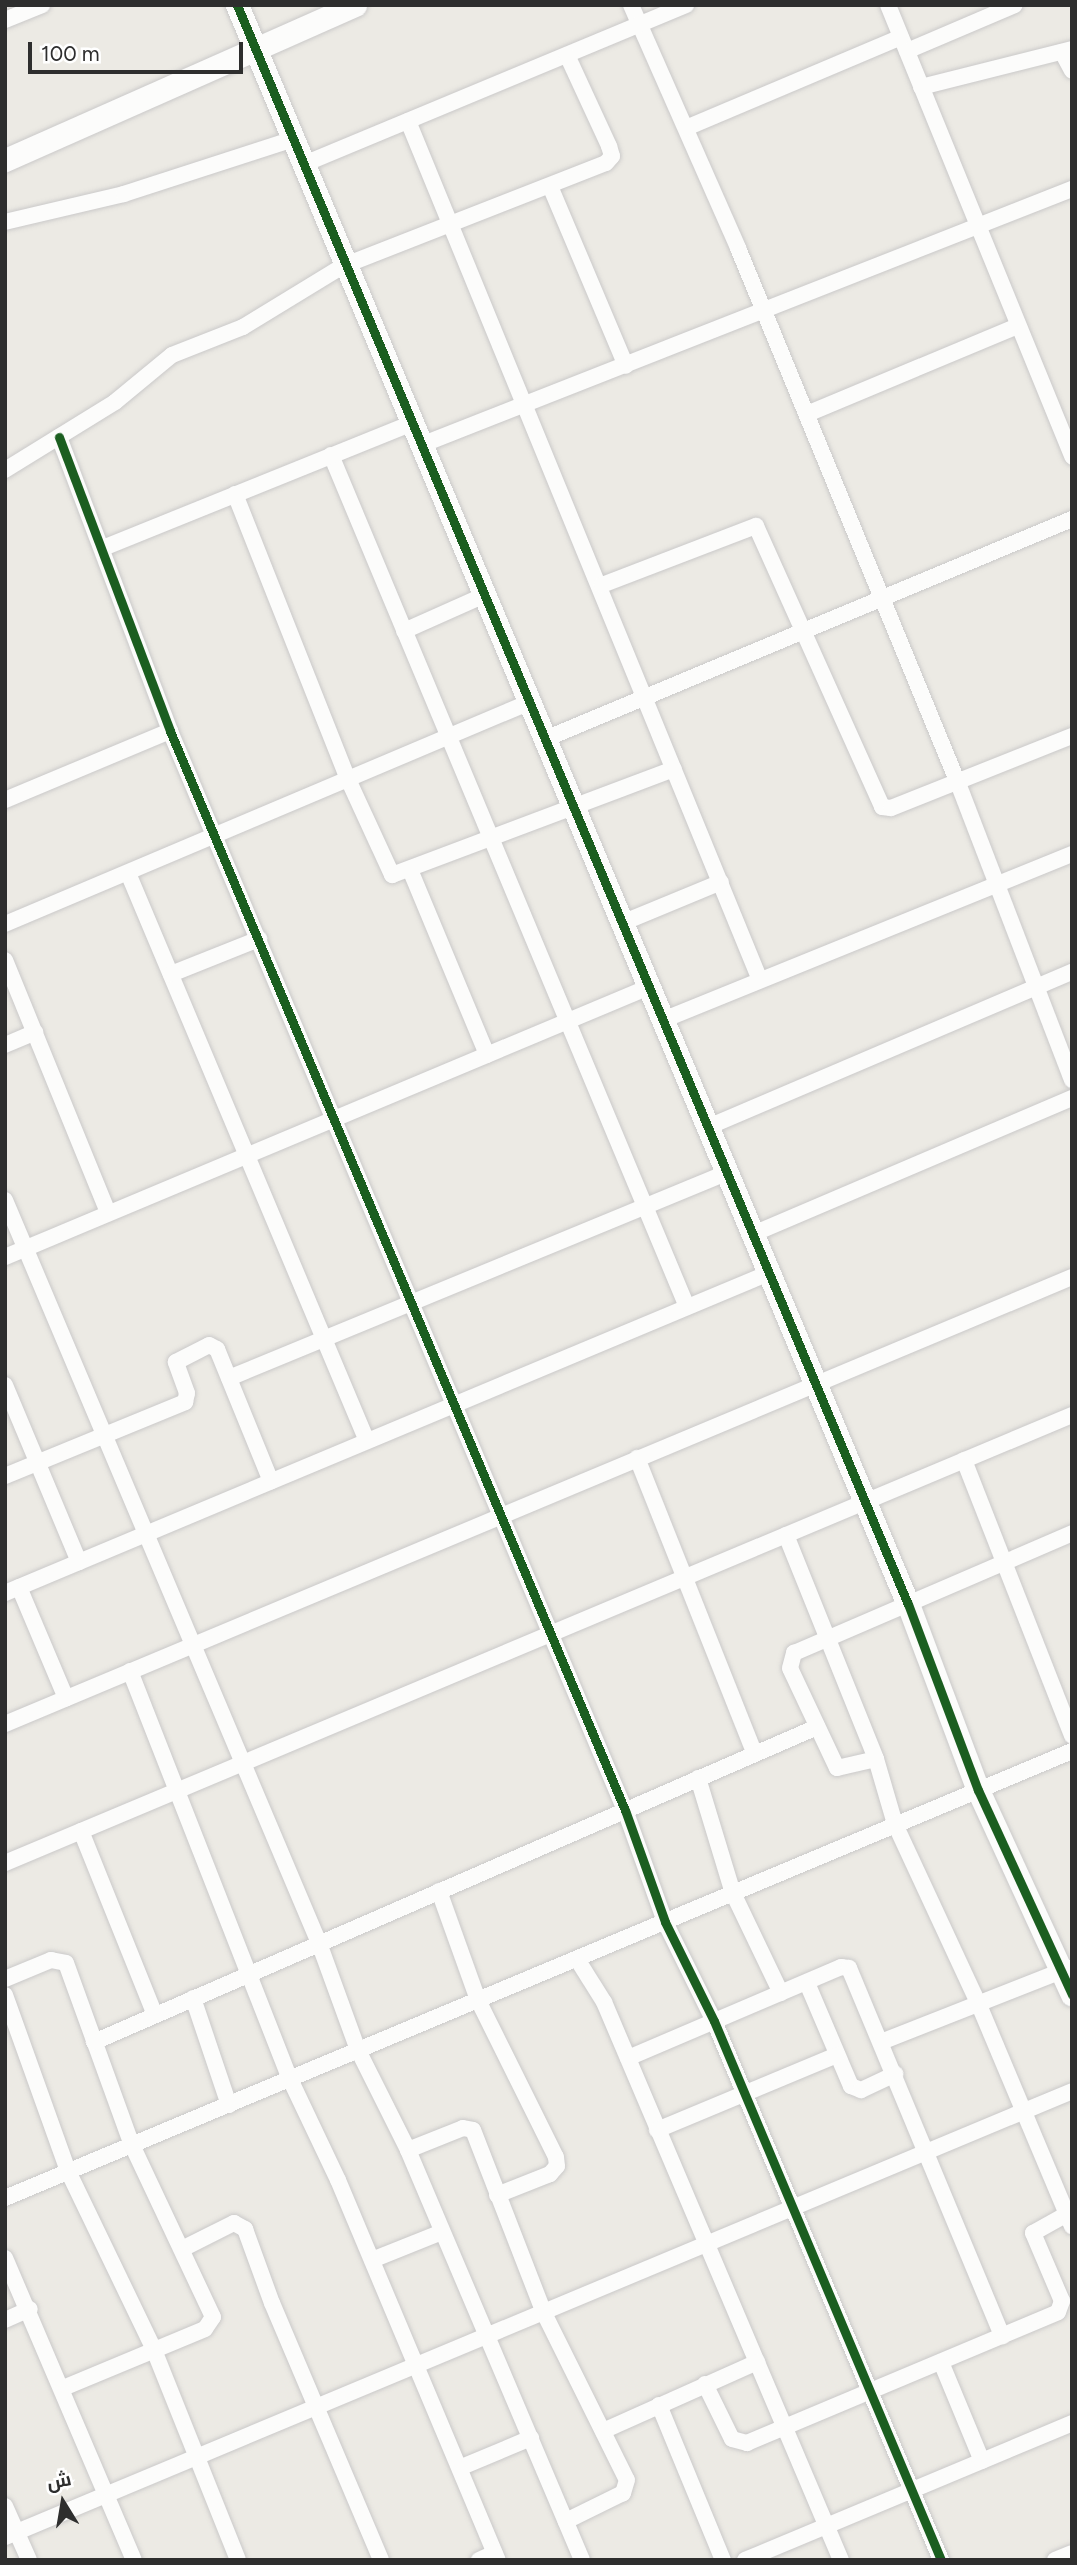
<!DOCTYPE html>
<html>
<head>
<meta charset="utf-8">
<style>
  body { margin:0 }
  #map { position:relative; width:1077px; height:2565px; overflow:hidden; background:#eceae4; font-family:Figtree,Cairo,sans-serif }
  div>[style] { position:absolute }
  .roads { filter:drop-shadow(0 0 2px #cac9c9) drop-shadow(0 0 2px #cac9c9) }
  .street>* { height:16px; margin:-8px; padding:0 8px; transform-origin:8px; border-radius:8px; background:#fcfcfb }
  .secondary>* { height:23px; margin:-11.5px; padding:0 11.5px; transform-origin:11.5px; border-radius:11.5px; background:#fcfcfb }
  .cycleway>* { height:9px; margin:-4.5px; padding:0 4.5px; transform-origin:4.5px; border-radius:4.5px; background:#1b5e20 }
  span { translate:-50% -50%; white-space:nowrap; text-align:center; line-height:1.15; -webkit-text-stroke:6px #fff; paint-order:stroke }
  .frame { position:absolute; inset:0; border:7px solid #2e2e2e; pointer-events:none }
  .north { position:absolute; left:28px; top:2467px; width:70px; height:70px; -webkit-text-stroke:5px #fff; paint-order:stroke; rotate:349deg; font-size:19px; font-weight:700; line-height:28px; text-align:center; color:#2e2e2e }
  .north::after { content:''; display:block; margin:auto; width:24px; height:32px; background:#2e2e2e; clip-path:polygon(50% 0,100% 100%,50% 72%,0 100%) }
  .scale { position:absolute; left:28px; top:42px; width:215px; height:32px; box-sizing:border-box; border:4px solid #2e2e2e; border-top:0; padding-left:9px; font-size:21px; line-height:24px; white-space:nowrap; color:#2e2e2e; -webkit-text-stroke:5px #fff; paint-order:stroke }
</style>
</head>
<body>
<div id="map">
  <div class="roads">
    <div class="street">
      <i style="left:631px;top:5px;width:266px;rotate:66.2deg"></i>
      <i style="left:738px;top:248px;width:578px;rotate:67.65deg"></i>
      <i style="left:958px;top:783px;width:318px;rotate:69deg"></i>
      <i style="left:888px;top:5px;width:488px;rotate:67.8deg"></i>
      <i style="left:5px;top:20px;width:40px;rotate:-22deg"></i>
      <i style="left:907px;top:51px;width:117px;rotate:-23.1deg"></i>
      <i style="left:1062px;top:52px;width:21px;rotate:62deg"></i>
      <i style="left:921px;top:87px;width:156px;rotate:-14.1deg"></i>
      <i style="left:408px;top:121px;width:928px;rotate:67.72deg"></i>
      <i style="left:686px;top:128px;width:233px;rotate:-22.9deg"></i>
      <i style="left:304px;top:164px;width:414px;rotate:-22.6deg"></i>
      <i style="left:550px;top:186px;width:195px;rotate:67.1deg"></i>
      <i style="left:5px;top:222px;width:122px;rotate:-13.2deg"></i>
      <i style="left:124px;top:194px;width:178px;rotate:-18deg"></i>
      <i style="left:807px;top:414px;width:228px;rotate:-22.7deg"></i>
      <i style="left:59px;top:437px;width:314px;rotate:69.3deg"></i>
      <i style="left:170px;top:731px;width:1171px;rotate:67.14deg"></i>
      <i style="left:625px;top:1810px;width:119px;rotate:70.3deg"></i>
      <i style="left:665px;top:1922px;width:110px;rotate:63.7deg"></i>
      <i style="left:714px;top:2021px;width:585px;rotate:67.16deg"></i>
      <i style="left:421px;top:445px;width:700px;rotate:-21.47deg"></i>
      <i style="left:331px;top:455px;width:923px;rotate:67.32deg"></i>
      <i style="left:5px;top:470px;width:129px;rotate:-31.7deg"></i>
      <i style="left:115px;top:402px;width:74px;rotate:-39.5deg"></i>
      <i style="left:172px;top:355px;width:76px;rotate:-21.5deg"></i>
      <i style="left:243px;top:327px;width:117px;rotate:-31.4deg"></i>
      <i style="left:343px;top:266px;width:282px;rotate:-21.4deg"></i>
      <i style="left:606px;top:163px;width:9px;rotate:-49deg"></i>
      <i style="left:612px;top:156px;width:10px;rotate:-107deg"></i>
      <i style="left:609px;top:146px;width:100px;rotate:-114.8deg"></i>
      <i style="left:235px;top:494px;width:304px;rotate:68.4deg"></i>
      <i style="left:347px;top:777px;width:108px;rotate:65.3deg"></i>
      <i style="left:392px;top:875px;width:301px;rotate:-20.6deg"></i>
      <i style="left:103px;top:548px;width:333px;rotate:-22deg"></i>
      <i style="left:602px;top:585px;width:165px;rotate:-21deg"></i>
      <i style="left:756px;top:526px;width:308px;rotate:65.8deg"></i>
      <i style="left:882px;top:807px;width:9px;rotate:6deg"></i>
      <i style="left:891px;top:808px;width:195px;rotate:-21.7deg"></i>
      <i style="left:404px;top:631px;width:89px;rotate:-24deg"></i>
      <i style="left:545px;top:739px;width:571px;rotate:-22.66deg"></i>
      <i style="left:5px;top:800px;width:179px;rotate:-22.7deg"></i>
      <i style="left:411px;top:872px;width:198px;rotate:67.4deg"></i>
      <i style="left:128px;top:873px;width:616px;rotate:67.18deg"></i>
      <i style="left:622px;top:923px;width:107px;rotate:-22.5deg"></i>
      <i style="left:5px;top:924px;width:570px;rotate:-22.92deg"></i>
      <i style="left:5px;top:960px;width:273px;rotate:67.8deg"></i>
      <i style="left:171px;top:974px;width:95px;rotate:-21.7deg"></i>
      <i style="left:663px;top:1020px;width:441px;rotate:-22.1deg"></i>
      <i style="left:5px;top:1045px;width:33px;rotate:-23deg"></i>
      <i style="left:708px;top:1127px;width:396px;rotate:-23.1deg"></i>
      <i style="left:5px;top:1200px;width:807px;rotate:67.09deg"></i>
      <i style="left:319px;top:1943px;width:114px;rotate:70deg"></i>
      <i style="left:358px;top:2050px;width:112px;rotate:63.4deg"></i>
      <i style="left:408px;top:2150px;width:445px;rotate:67deg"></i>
      <i style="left:753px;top:1234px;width:347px;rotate:-23.1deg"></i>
      <i style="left:5px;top:1257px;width:698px;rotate:-22.75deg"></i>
      <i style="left:229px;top:1378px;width:538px;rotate:-22.41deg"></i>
      <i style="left:5px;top:1385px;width:192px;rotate:67.3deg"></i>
      <i style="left:637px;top:1458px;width:316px;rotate:68.3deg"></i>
      <i style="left:964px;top:1460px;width:296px;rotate:68.6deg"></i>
      <i style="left:5px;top:1476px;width:195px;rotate:-22.3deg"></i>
      <i style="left:185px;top:1402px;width:9px;rotate:-77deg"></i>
      <i style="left:187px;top:1393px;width:33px;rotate:-110deg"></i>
      <i style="left:176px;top:1362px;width:37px;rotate:-27deg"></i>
      <i style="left:209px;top:1345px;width:9px;rotate:27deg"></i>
      <i style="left:217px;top:1349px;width:143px;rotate:67.8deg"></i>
      <i style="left:786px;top:1535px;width:241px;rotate:68.1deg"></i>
      <i style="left:876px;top:1759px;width:68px;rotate:73.7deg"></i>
      <i style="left:895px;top:1824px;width:200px;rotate:65.1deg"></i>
      <i style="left:979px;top:2005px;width:240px;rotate:67.2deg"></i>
      <i style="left:19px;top:1587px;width:121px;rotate:67.1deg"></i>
      <i style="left:5px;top:1593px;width:828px;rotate:-22.73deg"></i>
      <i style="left:130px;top:1671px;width:438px;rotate:68.6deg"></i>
      <i style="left:290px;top:2079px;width:112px;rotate:64.6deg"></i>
      <i style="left:338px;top:2180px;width:412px;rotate:67.2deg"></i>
      <i style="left:5px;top:1724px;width:1157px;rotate:-22.73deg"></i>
      <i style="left:876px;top:1759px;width:40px;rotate:167deg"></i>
      <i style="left:837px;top:1768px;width:110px;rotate:-115.2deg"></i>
      <i style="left:790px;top:1668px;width:16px;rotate:-75deg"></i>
      <i style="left:794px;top:1653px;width:303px;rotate:-23.3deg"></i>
      <i style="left:698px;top:1778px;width:120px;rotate:73.1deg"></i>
      <i style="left:733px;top:1893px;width:111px;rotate:64.4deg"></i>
      <i style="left:81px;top:1831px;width:198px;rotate:68.1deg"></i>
      <i style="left:5px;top:1863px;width:1157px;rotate:-22.78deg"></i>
      <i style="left:439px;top:1891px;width:116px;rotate:70.3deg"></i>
      <i style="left:478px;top:2000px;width:175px;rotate:63.6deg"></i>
      <i style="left:556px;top:2157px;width:9px;rotate:84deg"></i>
      <i style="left:557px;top:2166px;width:11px;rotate:131deg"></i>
      <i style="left:550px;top:2174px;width:57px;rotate:158.4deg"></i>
      <i style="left:577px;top:1959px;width:51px;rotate:57.9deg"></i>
      <i style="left:604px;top:2002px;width:606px;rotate:66.99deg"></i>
      <i style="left:5px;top:1979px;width:50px;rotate:-22.4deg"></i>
      <i style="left:51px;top:1960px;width:15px;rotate:11deg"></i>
      <i style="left:66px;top:1963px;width:194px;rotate:70.1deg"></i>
      <i style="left:132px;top:2145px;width:190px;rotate:64.8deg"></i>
      <i style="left:213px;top:2317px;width:14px;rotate:124deg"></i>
      <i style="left:205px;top:2329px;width:154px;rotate:157.4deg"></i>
      <i style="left:807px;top:1983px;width:112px;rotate:66.9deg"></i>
      <i style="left:851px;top:2086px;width:11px;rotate:22deg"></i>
      <i style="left:861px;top:2090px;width:38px;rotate:-25deg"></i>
      <i style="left:5px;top:1995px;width:187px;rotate:70.3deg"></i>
      <i style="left:68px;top:2171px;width:199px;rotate:64.3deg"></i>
      <i style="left:154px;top:2350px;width:226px;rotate:68.2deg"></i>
      <i style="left:193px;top:1998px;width:113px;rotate:71.4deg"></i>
      <i style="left:94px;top:2042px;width:789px;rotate:-23.54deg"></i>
      <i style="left:881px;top:2042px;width:202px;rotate:-21.5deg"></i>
      <i style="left:628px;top:2058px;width:232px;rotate:-23.1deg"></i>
      <i style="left:841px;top:1967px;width:8px;rotate:7deg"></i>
      <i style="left:849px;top:1968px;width:399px;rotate:67.4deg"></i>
      <i style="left:657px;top:2130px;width:195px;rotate:-22.6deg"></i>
      <i style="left:408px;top:2150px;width:59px;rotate:-21.8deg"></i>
      <i style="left:463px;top:2128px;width:10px;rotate:11deg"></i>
      <i style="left:473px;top:2130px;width:196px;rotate:68.8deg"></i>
      <i style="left:544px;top:2313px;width:186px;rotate:63.6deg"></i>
      <i style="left:627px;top:2480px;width:14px;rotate:107deg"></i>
      <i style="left:623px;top:2493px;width:64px;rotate:153.8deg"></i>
      <i style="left:5px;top:2198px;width:1157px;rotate:-22.73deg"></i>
      <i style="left:184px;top:2248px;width:56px;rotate:-26.6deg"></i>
      <i style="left:234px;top:2223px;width:13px;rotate:29deg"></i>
      <i style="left:245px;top:2229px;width:79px;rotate:70deg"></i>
      <i style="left:272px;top:2303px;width:279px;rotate:67deg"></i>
      <i style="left:5px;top:2258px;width:328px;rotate:66.9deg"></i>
      <i style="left:372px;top:2260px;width:75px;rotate:-21.8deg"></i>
      <i style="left:5px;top:2320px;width:27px;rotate:-24deg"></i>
      <i style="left:941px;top:2362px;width:107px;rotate:67.5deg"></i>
      <i style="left:705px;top:2384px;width:61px;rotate:63.9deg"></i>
      <i style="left:732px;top:2439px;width:16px;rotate:15deg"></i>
      <i style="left:747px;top:2443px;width:337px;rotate:-22.8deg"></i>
      <i style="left:1058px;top:2312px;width:12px;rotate:-70deg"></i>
      <i style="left:1062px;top:2301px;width:74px;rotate:-113.1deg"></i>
      <i style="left:1033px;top:2233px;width:39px;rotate:-29deg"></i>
      <i style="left:659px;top:2405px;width:168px;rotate:67.6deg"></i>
      <i style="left:603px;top:2431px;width:169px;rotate:-24.1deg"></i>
      <i style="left:462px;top:2467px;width:75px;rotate:-22.8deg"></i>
      <i style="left:5px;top:2506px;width:59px;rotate:66deg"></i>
      <i style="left:5px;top:2537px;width:1156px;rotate:-22.68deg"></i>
      <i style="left:479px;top:2560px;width:17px;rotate:-24deg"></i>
      <i style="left:745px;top:2560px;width:355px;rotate:-22.7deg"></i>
      <i style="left:1055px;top:2560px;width:18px;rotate:-22deg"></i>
    </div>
    <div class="secondary">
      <i style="left:237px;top:5px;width:1734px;rotate:67.24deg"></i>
      <i style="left:908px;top:1604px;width:199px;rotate:69.4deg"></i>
      <i style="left:978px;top:1790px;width:225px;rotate:65.3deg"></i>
      <i style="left:5px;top:160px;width:383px;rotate:-23.9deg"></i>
    </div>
  </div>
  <div class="cycleway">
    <i style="left:237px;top:5px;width:1734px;rotate:67.24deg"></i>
    <i style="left:908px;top:1604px;width:199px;rotate:69.4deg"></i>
    <i style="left:978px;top:1790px;width:225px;rotate:65.3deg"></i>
    <i style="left:59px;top:437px;width:314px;rotate:69.3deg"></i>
    <i style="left:170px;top:731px;width:1171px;rotate:67.14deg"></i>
    <i style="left:625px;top:1810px;width:119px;rotate:70.3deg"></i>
    <i style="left:665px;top:1922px;width:110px;rotate:63.7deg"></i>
    <i style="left:714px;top:2021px;width:585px;rotate:67.16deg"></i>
  </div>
  <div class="frame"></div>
  <div class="north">ش</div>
  <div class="scale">100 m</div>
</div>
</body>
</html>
